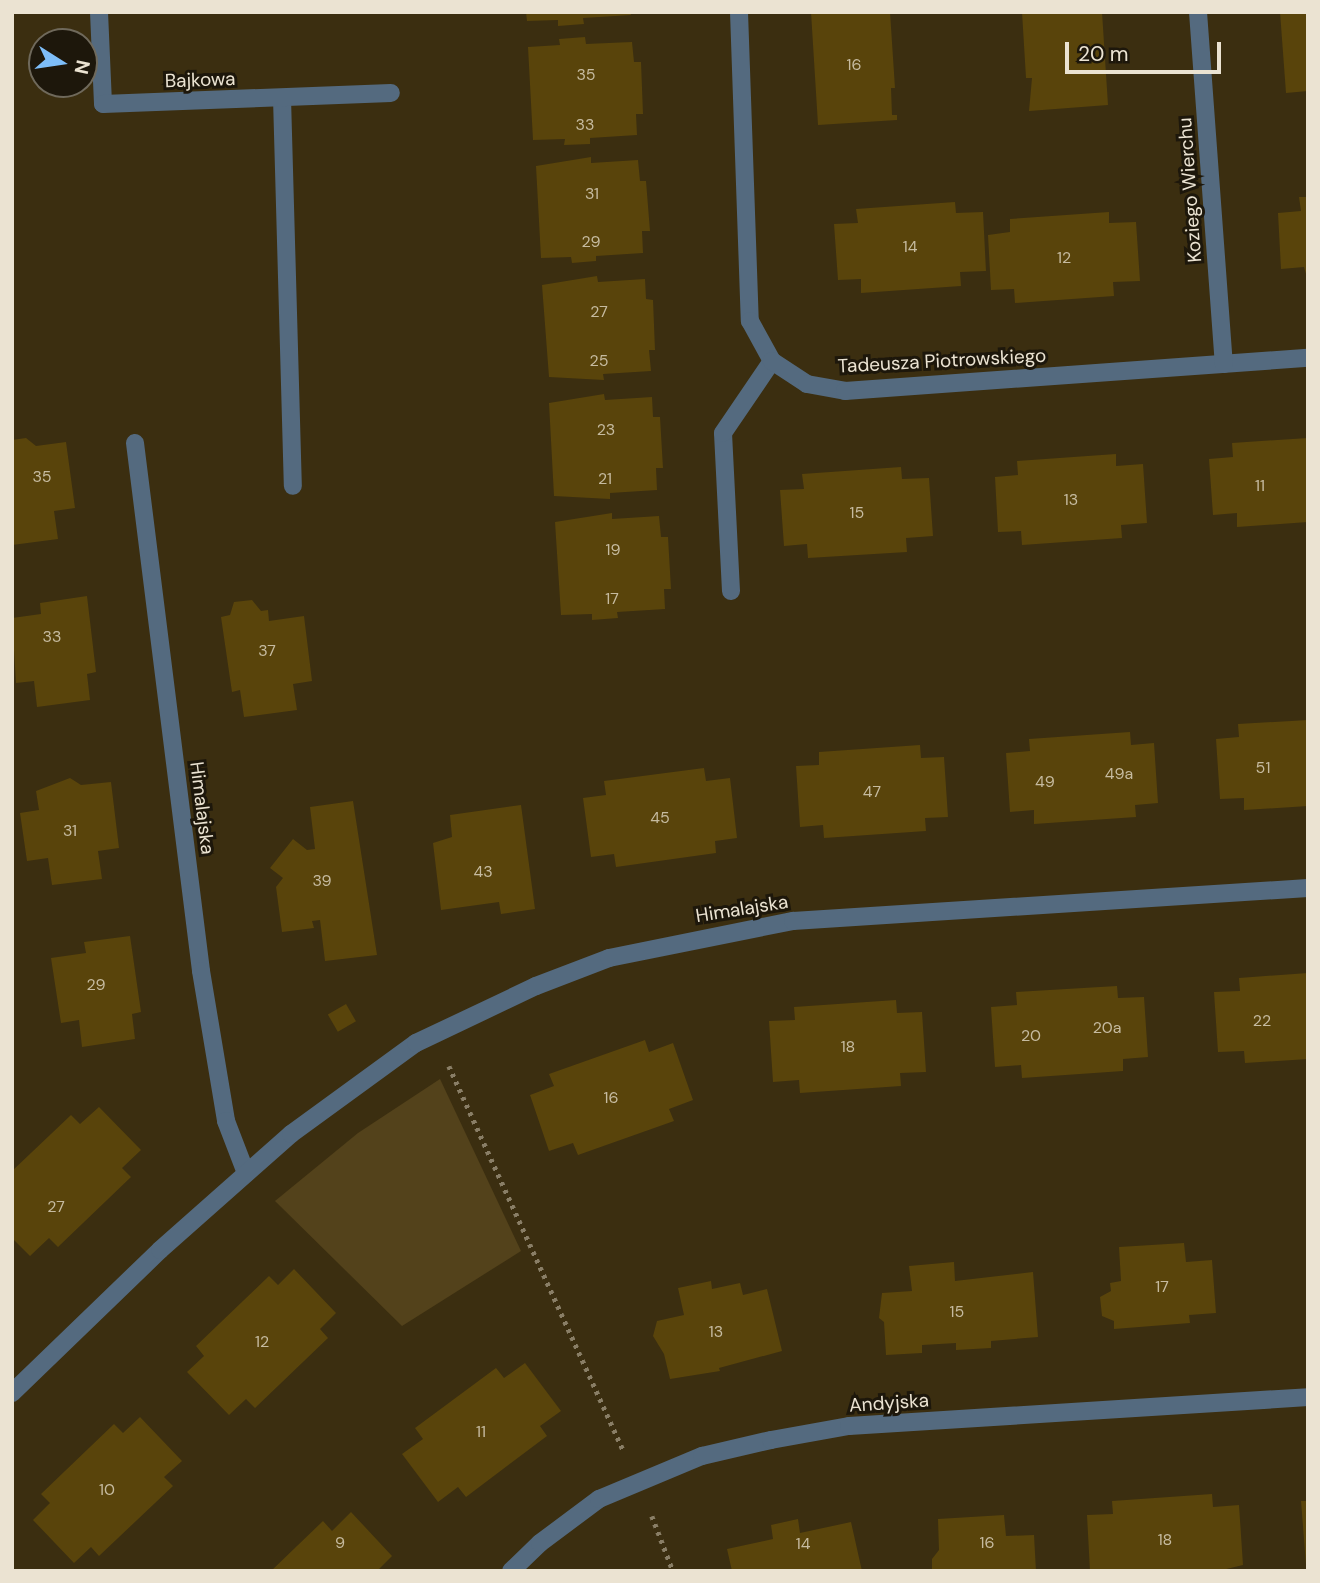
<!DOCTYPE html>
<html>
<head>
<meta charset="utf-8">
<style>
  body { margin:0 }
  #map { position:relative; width:1320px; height:1583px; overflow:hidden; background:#3b2e10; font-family:"DM Sans",sans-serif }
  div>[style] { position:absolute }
  .green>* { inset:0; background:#53421b }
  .building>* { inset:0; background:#59440b; transform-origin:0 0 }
  .path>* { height:4.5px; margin-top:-2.25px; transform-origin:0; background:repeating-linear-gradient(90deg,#897e66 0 3.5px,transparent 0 8.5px) }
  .lane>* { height:18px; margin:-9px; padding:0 9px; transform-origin:9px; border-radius:9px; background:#546a7f }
  .street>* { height:18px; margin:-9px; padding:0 9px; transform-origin:9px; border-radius:9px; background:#546a7f }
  span { translate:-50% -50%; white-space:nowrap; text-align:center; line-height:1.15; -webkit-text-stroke:6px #1d170b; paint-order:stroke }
  .number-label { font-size:16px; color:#c6bba0 }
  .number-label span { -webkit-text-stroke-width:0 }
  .street-label { font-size:19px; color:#ebe3d2 }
  .frame { position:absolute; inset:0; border:14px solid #ebe3d2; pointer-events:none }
  .north { position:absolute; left:28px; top:28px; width:70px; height:70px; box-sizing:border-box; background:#1d170b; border:2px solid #6f695b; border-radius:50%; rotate:102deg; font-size:19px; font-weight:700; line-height:28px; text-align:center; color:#ebe3d2 }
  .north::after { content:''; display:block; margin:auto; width:24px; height:32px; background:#7ebef9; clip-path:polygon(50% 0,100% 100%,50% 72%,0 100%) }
  .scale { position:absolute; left:1065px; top:42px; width:156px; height:32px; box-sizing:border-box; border:4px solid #ebe3d2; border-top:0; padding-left:9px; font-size:21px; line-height:24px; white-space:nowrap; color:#ebe3d2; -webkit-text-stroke:5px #1d170b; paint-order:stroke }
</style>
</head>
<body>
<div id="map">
  <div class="green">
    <i style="clip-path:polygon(440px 1079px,521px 1251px,402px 1326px,275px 1201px,358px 1133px)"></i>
  </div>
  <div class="building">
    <i style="clip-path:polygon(526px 12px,630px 12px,631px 15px,583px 18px,584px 24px,558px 26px,558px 20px,527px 21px)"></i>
    <i style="clip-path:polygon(811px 12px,890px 12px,895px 88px,891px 88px,892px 115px,897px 115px,897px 120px,818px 125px)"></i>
    <i style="clip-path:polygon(1022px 12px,1102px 12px,1108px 105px,1029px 111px,1032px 78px,1026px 78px)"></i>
    <i style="clip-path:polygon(1280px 12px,1308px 12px,1308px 91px,1286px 93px)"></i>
    <i style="clip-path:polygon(585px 37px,586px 44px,632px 42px,634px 62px,641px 62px,643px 114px,636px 114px,637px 135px,590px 138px,590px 144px,564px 145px,565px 139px,533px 140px,528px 47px,560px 45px,559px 39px)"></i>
    <i style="clip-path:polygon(591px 157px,591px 163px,638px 160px,640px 181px,646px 181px,650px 231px,642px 231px,643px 253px,596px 256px,596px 261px,572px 263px,571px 257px,541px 258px,536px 166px)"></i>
    <i style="clip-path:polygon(1299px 197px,1308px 197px,1308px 281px,1304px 267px,1281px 269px,1278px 213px,1301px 211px)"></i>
    <i style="clip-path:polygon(955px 202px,956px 213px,983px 212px,986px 271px,960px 272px,961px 286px,861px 293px,861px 279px,838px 280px,834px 224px,858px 223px,856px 209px)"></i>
    <i style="clip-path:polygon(1109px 212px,1109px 223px,1136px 222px,1140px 281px,1113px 282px,1114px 296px,1015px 303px,1014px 289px,991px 290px,988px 235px,1010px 232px,1010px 219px)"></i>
    <i style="clip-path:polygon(597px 276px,598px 282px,645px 279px,646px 299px,653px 300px,655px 350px,649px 350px,651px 371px,603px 374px,604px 380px,549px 377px,542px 285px)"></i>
    <i style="clip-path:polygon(604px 394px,605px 400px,652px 397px,653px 417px,660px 417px,663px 468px,656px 468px,657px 490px,610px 493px,610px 499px,554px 496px,549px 403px)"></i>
    <i style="clip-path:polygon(26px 438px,36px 446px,66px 442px,75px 508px,54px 511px,58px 539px,12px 545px,12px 440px)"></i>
    <i style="clip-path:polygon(1308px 438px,1308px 522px,1237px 527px,1237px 513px,1213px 515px,1209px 459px,1233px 457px,1232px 443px)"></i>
    <i style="clip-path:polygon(1116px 454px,1116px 466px,1143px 464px,1147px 523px,1121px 525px,1122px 538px,1022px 545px,1021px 531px,998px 532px,995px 477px,1018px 475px,1017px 461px)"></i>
    <i style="clip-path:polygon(901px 467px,902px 479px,929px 478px,933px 536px,906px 538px,907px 552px,808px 558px,807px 544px,784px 546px,780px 490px,804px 489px,802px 474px)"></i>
    <i style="clip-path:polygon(612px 513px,612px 519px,659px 516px,661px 537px,668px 537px,671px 589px,664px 589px,665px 609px,617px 612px,618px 618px,592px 620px,592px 614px,561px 615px,555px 522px)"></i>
    <i style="clip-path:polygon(87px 596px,96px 672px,87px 674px,90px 700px,37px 707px,34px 681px,16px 683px,12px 618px,41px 614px,40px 603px)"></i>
    <i style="clip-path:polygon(252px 600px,261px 611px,268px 610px,269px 621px,304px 616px,312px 681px,293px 684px,297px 710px,244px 717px,240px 690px,232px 692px,221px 617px,230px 615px,234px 602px)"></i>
    <i style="clip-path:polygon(1308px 720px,1308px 806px,1244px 810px,1244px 798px,1220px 799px,1216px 739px,1239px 737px,1238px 724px)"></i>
    <i style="clip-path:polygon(1130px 732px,1131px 745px,1154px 743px,1158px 803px,1135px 805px,1136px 817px,1034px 824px,1034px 810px,1010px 812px,1006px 753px,1030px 751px,1029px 739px)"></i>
    <i style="clip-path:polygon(920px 745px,921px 758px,944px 757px,948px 817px,925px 818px,926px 831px,824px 838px,823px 825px,800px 827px,796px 766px,819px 765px,819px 752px)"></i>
    <i style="clip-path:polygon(704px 768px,706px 781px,730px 778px,737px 838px,715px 841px,716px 853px,616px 867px,614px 854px,591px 857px,583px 798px,606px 795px,604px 781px)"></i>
    <i style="clip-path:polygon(70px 778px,81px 785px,111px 782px,119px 848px,98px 851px,102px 879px,52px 885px,48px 858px,27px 861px,20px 813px,39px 810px,36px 791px)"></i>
    <i style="clip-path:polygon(353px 801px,377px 955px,325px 961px,320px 920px,312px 921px,314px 928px,282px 932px,276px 887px,283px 878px,270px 868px,293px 839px,307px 850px,315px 849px,310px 807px)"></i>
    <i style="clip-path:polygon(521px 805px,535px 909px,501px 914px,499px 902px,441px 910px,433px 843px,452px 837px,450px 815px)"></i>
    <i style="clip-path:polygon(130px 936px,141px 1012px,132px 1014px,135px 1039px,82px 1047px,79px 1020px,61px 1023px,51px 958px,86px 953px,84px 942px)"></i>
    <i style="clip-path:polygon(1308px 973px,1308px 1059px,1245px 1063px,1244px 1051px,1218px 1052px,1214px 992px,1240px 991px,1239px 978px)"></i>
    <i style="clip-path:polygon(1117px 986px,1118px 998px,1144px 997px,1148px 1057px,1123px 1059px,1123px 1071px,1022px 1078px,1021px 1065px,995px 1067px,991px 1007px,1017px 1005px,1016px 992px)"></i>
    <i style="clip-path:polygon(896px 1000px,897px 1013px,922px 1012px,926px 1072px,900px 1073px,901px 1086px,800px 1093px,799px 1080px,773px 1082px,769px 1021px,795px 1020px,794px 1007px)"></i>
    <i style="left:346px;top:1004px;width:20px;height:21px;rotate:60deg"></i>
    <i style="clip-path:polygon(645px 1040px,649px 1052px,673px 1043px,693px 1100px,669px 1109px,674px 1121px,578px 1155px,573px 1143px,549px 1151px,530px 1095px,554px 1086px,549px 1074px)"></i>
    <i style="clip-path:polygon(99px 1107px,141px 1150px,122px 1168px,131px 1177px,58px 1247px,49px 1238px,30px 1256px,12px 1238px,12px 1171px,71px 1115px,80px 1124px)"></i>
    <i style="clip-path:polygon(1184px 1243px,1186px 1262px,1212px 1260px,1216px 1313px,1189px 1315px,1190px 1323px,1114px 1329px,1114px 1321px,1102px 1316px,1100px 1297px,1111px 1291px,1110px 1283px,1121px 1281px,1119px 1247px)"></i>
    <i style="clip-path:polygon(954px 1262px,955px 1281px,1033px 1272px,1038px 1337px,991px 1341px,991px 1348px,956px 1350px,956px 1343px,922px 1345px,922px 1353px,886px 1355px,884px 1322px,879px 1318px,882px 1293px,912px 1291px,909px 1266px)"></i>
    <i style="clip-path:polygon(294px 1269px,336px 1313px,320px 1329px,328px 1338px,255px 1408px,246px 1399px,229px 1415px,187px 1372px,204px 1356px,196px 1346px,269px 1276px,278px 1285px)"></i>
    <i style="clip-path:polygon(711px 1281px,712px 1289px,740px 1283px,743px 1295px,767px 1289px,782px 1351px,719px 1368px,720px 1371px,670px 1379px,664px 1354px,653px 1336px,657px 1321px,684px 1315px,678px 1288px)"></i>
    <i style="clip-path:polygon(525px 1363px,561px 1411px,540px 1426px,547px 1436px,466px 1497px,458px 1487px,438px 1502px,402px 1454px,423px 1439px,415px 1428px,496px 1368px,504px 1378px)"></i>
    <i style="clip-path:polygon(140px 1417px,182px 1461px,164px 1477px,173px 1486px,99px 1556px,91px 1547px,74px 1563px,33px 1520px,50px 1503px,41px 1494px,114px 1424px,123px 1433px)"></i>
    <i style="clip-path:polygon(1212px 1494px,1213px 1507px,1239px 1505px,1243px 1565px,1218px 1571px,1090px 1571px,1087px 1515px,1113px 1514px,1112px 1501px)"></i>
    <i style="clip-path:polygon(1301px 1501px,1308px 1501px,1308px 1565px,1306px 1565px)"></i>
    <i style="clip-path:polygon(351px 1512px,392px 1556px,377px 1571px,271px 1571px,323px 1521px,332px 1531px)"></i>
    <i style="clip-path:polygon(1004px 1515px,1006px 1536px,1034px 1535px,1036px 1571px,932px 1571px,932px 1559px,939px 1550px,938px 1519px)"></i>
    <i style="clip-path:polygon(798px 1519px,800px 1533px,851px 1522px,862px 1571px,732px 1571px,727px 1549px,773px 1539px,771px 1525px)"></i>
  </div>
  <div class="path">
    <i style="left:449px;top:1066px;width:422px;rotate:65.6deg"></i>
    <i style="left:652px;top:1516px;width:59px;rotate:69.1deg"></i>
  </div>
  <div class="lane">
    <i style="left:282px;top:98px;width:388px;rotate:88.4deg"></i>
    <i style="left:731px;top:591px;width:158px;rotate:-92.9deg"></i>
    <i style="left:723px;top:433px;width:87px;rotate:-55.8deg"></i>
  </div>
  <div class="street">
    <i style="left:99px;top:12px;width:92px;rotate:87.5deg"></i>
    <i style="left:103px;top:104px;width:288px;rotate:-2.2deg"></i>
    <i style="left:739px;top:12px;width:309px;rotate:88deg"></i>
    <i style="left:750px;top:321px;width:46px;rotate:61.2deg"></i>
    <i style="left:772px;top:361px;width:42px;rotate:33.3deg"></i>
    <i style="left:807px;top:384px;width:39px;rotate:10deg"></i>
    <i style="left:845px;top:391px;width:464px;rotate:-4.1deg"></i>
    <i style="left:1198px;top:12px;width:353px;rotate:85.8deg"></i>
    <i style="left:135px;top:443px;width:532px;rotate:82.87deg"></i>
    <i style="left:201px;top:971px;width:152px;rotate:80.5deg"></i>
    <i style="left:226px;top:1121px;width:56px;rotate:69deg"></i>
    <i style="left:12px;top:1393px;width:206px;rotate:-44deg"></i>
    <i style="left:160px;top:1250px;width:175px;rotate:-41.5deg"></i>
    <i style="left:291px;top:1134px;width:155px;rotate:-36.1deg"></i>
    <i style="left:416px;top:1043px;width:133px;rotate:-25.4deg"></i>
    <i style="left:536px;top:986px;width:78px;rotate:-21deg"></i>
    <i style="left:609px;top:958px;width:188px;rotate:-11.4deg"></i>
    <i style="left:793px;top:921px;width:516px;rotate:-3.67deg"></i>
    <i style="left:511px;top:1571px;width:40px;rotate:-44deg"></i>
    <i style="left:540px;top:1543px;width:74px;rotate:-36.7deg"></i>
    <i style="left:599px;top:1499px;width:112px;rotate:-22.7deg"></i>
    <i style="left:702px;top:1456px;width:71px;rotate:-13.1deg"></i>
    <i style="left:771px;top:1440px;width:79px;rotate:-10.2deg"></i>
    <i style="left:849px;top:1426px;width:460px;rotate:-3.6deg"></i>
  </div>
  <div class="number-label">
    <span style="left:854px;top:65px">16</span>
    <span style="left:586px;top:75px">35</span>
    <span style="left:585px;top:125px">33</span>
    <span style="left:592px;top:194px">31</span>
    <span style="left:591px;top:242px">29</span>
    <span style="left:910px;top:247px">14</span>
    <span style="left:1064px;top:258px">12</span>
    <span style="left:599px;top:312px">27</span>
    <span style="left:599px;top:361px">25</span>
    <span style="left:606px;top:430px">23</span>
    <span style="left:42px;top:477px">35</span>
    <span style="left:605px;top:479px">21</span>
    <span style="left:1260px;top:486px">11</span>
    <span style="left:1071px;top:500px">13</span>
    <span style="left:857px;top:513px">15</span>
    <span style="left:613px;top:550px">19</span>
    <span style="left:612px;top:599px">17</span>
    <span style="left:52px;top:637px">33</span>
    <span style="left:267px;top:651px">37</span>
    <span style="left:1263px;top:768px">51</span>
    <span style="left:1119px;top:774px">49a</span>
    <span style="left:1045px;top:782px">49</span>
    <span style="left:872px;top:792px">47</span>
    <span style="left:660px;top:818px">45</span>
    <span style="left:70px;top:831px">31</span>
    <span style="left:483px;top:872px">43</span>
    <span style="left:322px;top:881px">39</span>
    <span style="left:96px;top:985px">29</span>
    <span style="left:1262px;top:1021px">22</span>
    <span style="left:1107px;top:1028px">20a</span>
    <span style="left:1031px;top:1036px">20</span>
    <span style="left:848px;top:1047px">18</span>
    <span style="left:611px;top:1098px">16</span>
    <span style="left:56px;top:1207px">27</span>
    <span style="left:1162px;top:1287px">17</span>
    <span style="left:957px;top:1312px">15</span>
    <span style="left:716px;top:1332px">13</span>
    <span style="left:262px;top:1342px">12</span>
    <span style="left:481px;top:1432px">11</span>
    <span style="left:107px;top:1490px">10</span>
    <span style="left:1165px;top:1540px">18</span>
    <span style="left:340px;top:1543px">9</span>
    <span style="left:987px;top:1543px">16</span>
    <span style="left:803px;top:1544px">14</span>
  </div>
  <div class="street-label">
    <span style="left:200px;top:80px;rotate:-2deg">Bajkowa</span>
    <span style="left:1190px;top:190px;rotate:-94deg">Koziego Wierchu</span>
    <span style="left:942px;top:361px;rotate:-3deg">Tadeusza Piotrowskiego</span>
    <span style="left:202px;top:808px;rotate:83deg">Himalajska</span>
    <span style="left:742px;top:909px;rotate:-9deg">Himalajska</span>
    <span style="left:889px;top:1403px;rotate:-4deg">Andyjska</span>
  </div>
  <div class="frame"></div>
  <div class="north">N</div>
  <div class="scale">20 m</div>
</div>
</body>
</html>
